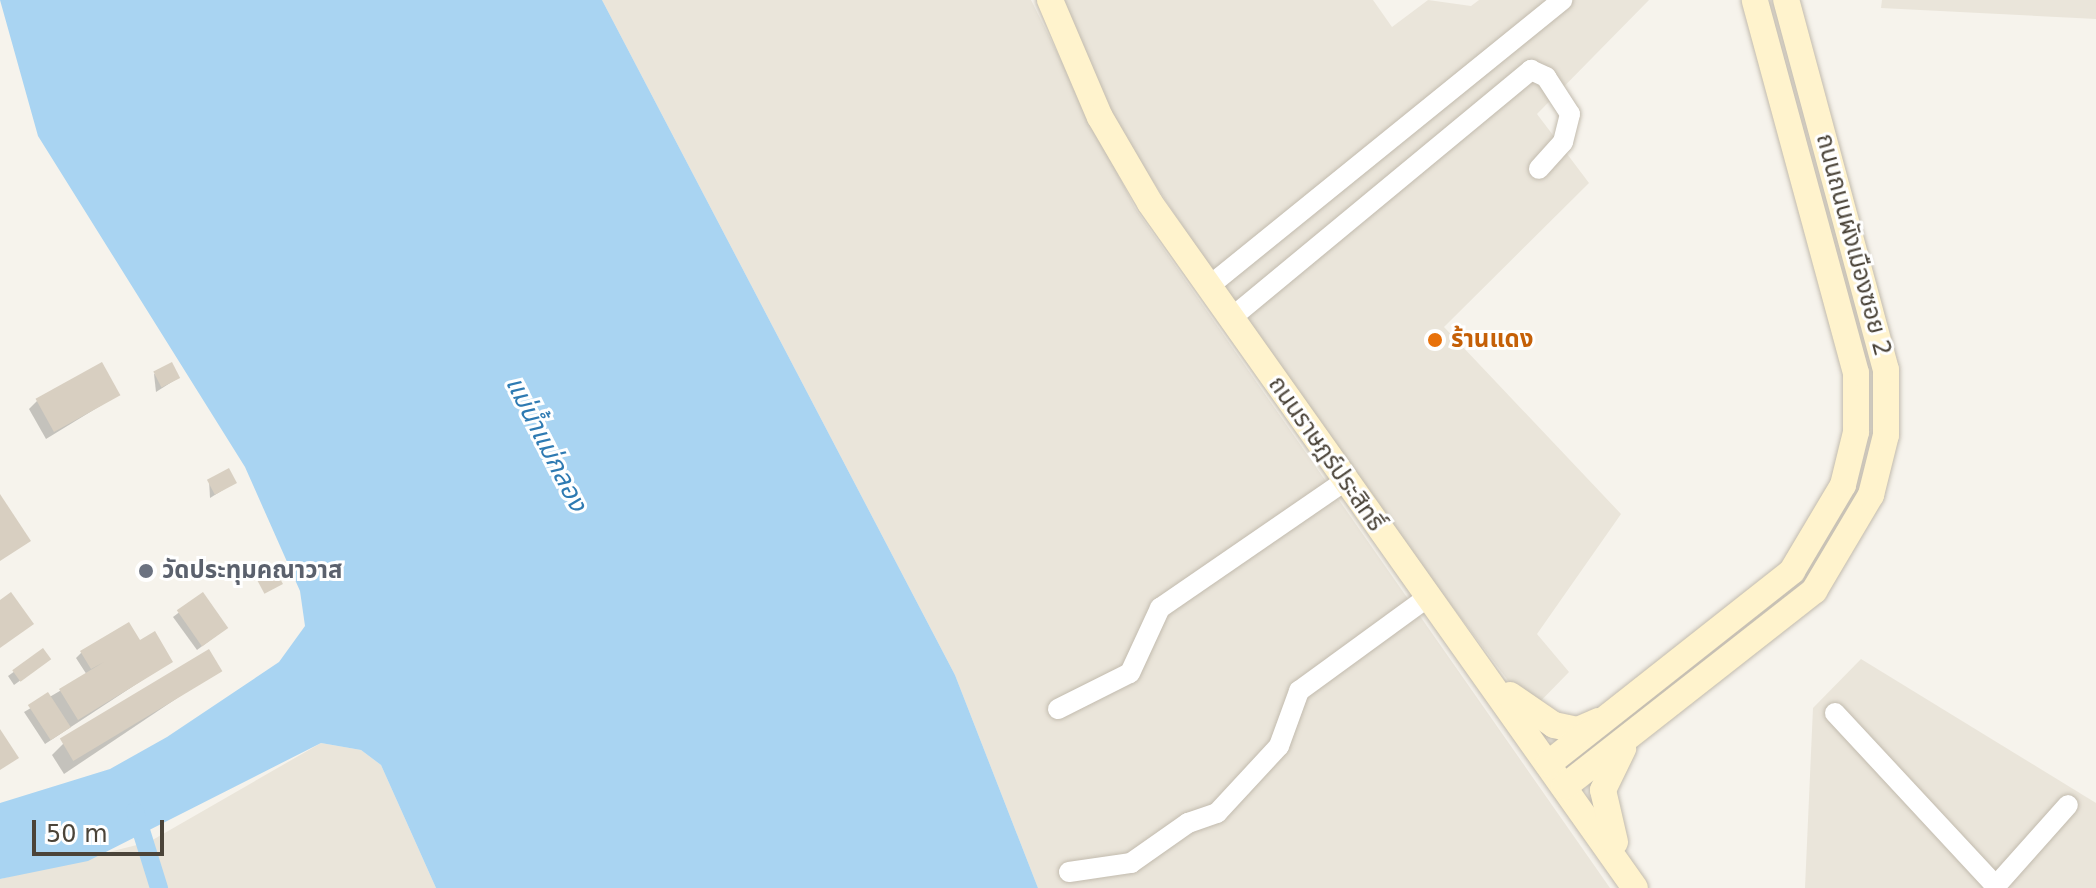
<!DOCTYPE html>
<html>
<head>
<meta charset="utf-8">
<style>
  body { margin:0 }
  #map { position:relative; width:2096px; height:888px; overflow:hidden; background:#f6f3ec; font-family:"DejaVu Sans","Noto Sans Thai",sans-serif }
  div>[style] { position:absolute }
  .residential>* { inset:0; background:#eae5da }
  .water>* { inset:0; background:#a9d4f2 }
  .shadow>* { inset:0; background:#0003 }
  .canal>* { height:18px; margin:-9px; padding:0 9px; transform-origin:9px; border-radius:9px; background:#a9d4f2 }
  .building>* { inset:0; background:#d8cfc1; transform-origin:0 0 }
  .roads { filter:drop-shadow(0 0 2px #c2bbae) drop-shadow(0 0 2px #c2bbae) }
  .street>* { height:20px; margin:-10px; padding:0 10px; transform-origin:10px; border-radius:10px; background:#fff }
  .secondary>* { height:26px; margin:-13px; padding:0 13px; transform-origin:13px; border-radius:13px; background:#fff3cd }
  .dots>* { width:22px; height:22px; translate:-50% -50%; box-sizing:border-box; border:4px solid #fff; border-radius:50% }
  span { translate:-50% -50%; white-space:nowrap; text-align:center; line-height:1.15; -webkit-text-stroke:6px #fff; paint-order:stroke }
  .street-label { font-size:24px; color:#4b4439 }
  .food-label { font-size:24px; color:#c56008; font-weight:700 }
  .left { translate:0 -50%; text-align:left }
  .worship-label { font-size:24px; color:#5b616d; font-weight:700 }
  .water-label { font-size:26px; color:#2e7ab2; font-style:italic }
  .scale { position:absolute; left:32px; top:820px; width:132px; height:36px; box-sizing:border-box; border:4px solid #4b4439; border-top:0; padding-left:10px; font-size:24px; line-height:28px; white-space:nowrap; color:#4b4439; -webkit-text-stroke:6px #fff; paint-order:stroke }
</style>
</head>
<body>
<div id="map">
  <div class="residential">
    <i style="clip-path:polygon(602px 0,1031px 0,1135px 208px,1610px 888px,1038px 888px,955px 675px)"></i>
    <i style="clip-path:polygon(1058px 0,1373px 0,1392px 27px,1428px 0,1471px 6px,1479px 0,1649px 0,1537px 114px,1589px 183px,1444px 327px,1621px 514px,1537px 634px,1569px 672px,1531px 711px,1326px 439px,1236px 307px,1112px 119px)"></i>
    <i style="clip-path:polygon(1882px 0,2096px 0,2096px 19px,1881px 8px)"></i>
    <i style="clip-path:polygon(1861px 659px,2096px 803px,2096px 888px,1805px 888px,1813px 708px)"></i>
    <i style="clip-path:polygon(321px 743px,361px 750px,381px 765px,436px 888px,0 888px,0 879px,149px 842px)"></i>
  </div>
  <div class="water">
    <i style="clip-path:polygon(0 0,602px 0,955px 675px,1038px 888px,436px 888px,381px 765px,361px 750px,321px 743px,88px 861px,0 879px,0 803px,110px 769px,167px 737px,279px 662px,305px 626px,300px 591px,245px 467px,38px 136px)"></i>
  </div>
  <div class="shadow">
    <i style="clip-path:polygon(154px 374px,178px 378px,156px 392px)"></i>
    <i style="clip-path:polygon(118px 395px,46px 439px,29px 409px,37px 401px)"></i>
    <i style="clip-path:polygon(209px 480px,234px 483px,210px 498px)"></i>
    <i style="clip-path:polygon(202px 595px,221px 632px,197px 650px,173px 617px)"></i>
    <i style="clip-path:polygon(137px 639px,170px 662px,45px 744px,24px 712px,87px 675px,76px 658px,81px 653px)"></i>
    <i style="clip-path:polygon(43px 651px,43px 664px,14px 685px,8px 676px)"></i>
    <i style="clip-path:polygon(219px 670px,64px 774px,52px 755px,63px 744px)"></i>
  </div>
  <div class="canal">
    <i style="left:135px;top:811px;width:81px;rotate:72.7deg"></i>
  </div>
  <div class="building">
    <i style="left:102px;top:362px;width:38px;height:76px;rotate:61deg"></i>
    <i style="left:172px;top:362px;width:18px;height:21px;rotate:63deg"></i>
    <i style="left:229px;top:468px;width:17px;height:25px;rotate:62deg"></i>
    <i style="clip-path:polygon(0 494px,31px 541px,0 561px)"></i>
    <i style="left:275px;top:569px;width:17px;height:21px;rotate:62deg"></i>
    <i style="clip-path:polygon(11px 592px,34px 624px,0 648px,0 600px)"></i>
    <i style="left:203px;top:592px;width:44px;height:32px;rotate:55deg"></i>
    <i style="clip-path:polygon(129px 622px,140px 640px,155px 631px,173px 662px,78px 720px,59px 689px,104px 662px,91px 669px,80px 651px)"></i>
    <i style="left:43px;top:648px;width:14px;height:38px;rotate:54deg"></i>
    <i style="left:209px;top:649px;width:26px;height:174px;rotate:59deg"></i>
    <i style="left:48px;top:692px;width:42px;height:24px;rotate:57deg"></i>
    <i style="clip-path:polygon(0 729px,19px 758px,0 770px)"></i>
  </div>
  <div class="roads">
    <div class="street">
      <i style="left:1208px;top:287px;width:456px;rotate:-39deg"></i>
      <i style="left:1230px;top:319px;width:391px;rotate:-39.6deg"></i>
      <i style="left:1531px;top:70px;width:17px;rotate:25deg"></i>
      <i style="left:1546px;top:77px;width:44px;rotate:57deg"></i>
      <i style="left:1570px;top:114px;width:29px;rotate:104deg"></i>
      <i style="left:1563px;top:142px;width:36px;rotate:132deg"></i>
      <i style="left:1058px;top:709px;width:80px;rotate:-26.6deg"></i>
      <i style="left:1130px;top:673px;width:72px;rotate:-65.2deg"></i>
      <i style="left:1160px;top:608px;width:224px;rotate:-34.5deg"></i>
      <i style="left:1835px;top:713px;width:236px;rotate:47.1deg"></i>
      <i style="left:1069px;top:872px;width:63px;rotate:-8.3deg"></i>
      <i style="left:1131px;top:863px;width:70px;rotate:-35.1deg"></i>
      <i style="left:1188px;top:823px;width:31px;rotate:-19deg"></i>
      <i style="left:1217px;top:813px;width:91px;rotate:-47.2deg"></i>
      <i style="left:1279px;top:746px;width:59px;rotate:-70deg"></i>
      <i style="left:1299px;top:691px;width:160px;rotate:-36.1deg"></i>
      <i style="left:1994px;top:888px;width:111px;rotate:-48.3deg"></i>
    </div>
    <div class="secondary">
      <i style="left:1050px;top:0;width:127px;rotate:66.9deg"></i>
      <i style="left:1100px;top:117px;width:99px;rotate:59.8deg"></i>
      <i style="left:1150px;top:203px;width:839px;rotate:54.7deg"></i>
      <i style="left:1510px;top:695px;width:53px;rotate:34.3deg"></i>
      <i style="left:1554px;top:725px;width:25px;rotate:12deg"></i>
      <i style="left:1578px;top:730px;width:22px;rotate:-24deg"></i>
      <i style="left:1548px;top:764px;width:311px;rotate:-38.3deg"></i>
      <i style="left:1792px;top:571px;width:100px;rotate:-59.3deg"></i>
      <i style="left:1843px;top:485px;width:55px;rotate:-76.2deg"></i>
      <i style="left:1856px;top:432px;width:59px;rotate:-90deg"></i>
      <i style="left:1856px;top:373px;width:386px;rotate:-105.2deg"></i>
      <i style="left:1564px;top:787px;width:318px;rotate:-38.1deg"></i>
      <i style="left:1814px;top:591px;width:112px;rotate:-59.3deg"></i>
      <i style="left:1871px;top:495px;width:62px;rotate:-76deg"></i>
      <i style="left:1886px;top:435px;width:65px;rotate:-90deg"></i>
      <i style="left:1886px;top:370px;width:383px;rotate:-105.1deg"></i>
      <i style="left:1615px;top:842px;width:53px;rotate:-103deg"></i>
      <i style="left:1603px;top:790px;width:46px;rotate:-64deg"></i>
    </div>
  </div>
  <div class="dots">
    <i style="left:1435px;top:340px;background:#e8710a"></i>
    <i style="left:146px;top:571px;background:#6b7280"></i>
  </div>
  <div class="street-label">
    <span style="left:1853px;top:245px;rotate:75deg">ถนนถนนผังเมืองซอย 2</span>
    <span style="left:1326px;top:454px;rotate:55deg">ถนนราษฎร์ประสิทธิ์</span>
  </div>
  <div class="food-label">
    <span class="left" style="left:1451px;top:340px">ร้านแดง</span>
  </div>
  <div class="worship-label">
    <span class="left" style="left:162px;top:571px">วัดประทุมคณาวาส</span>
  </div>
  <div class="water-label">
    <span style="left:546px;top:444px;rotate:63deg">แม่น้ำแม่กลอง</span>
  </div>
  <div class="scale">50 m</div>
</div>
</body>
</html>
